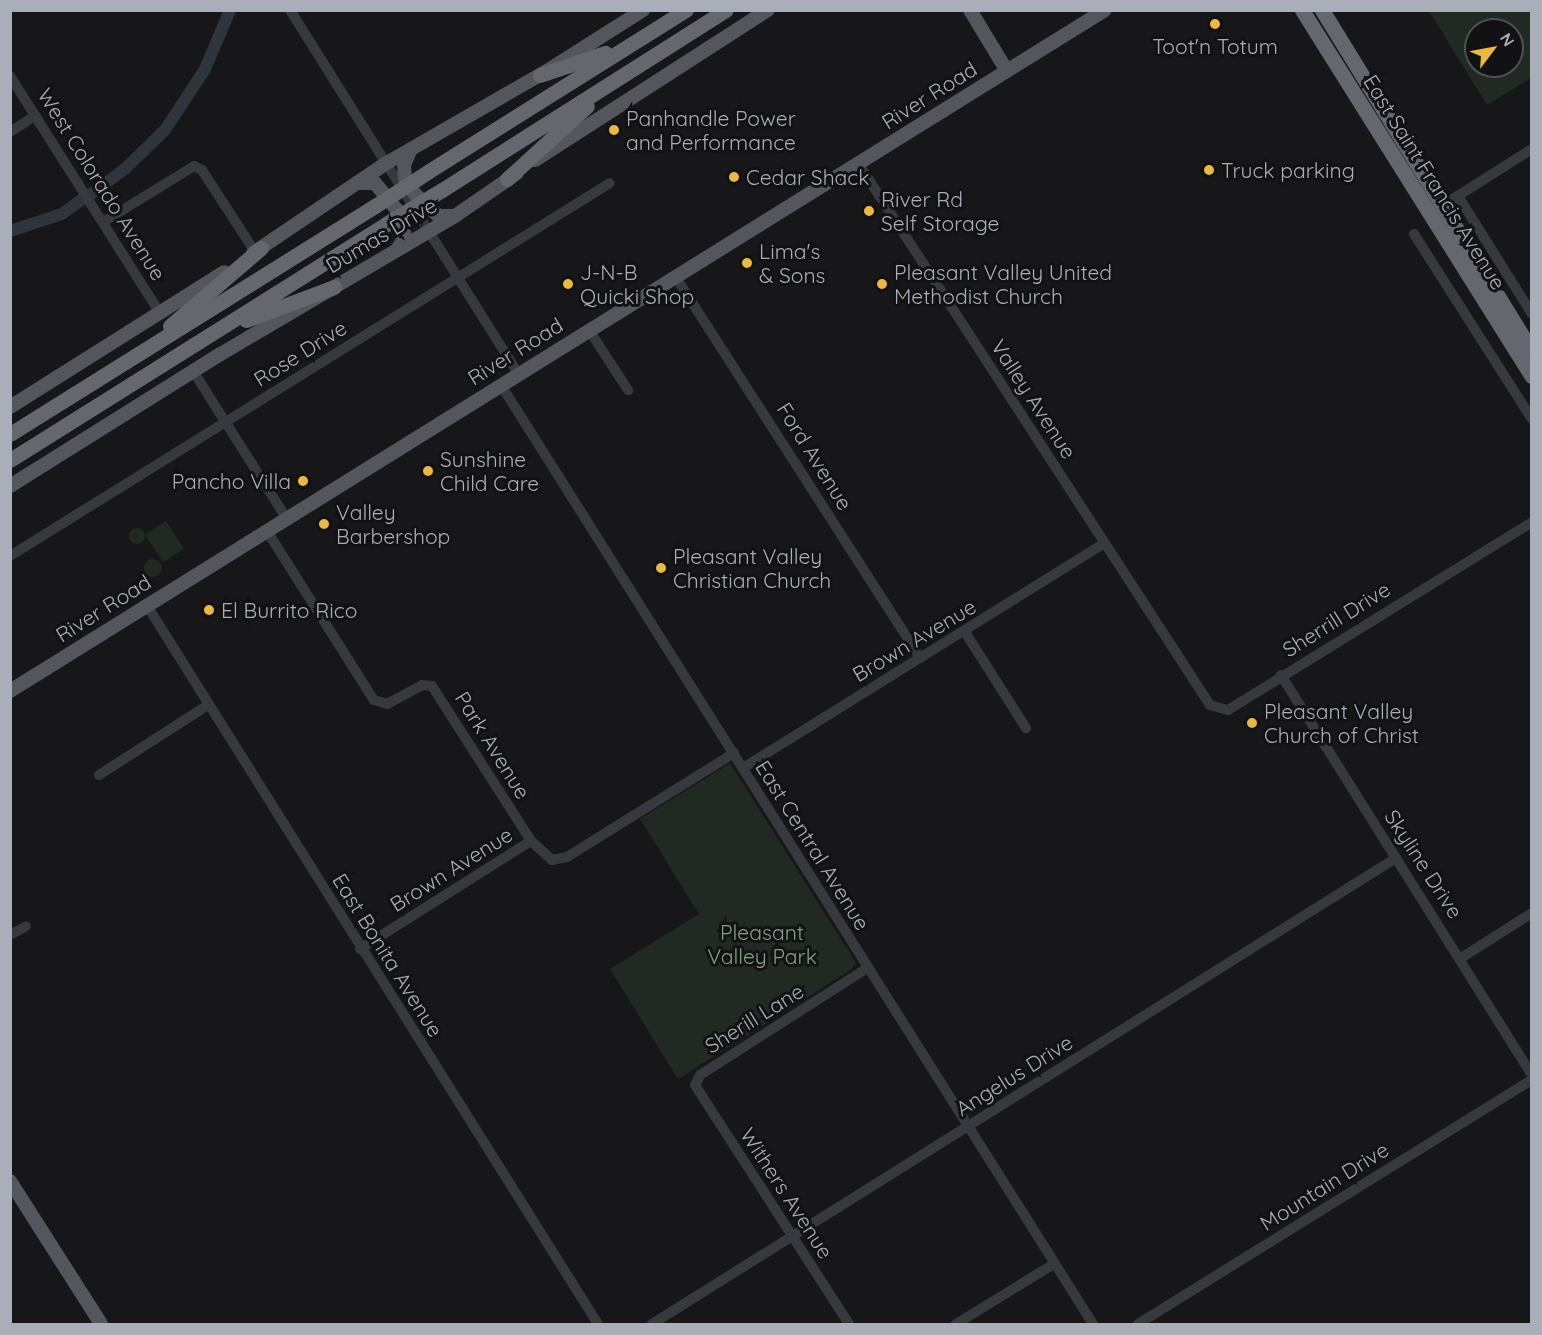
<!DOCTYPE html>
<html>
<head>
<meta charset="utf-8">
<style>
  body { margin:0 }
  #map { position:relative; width:1542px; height:1335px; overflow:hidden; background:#171719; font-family:Quicksand,sans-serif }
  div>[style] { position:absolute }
  .green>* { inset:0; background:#212923; transform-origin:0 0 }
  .round { border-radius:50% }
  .river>* { height:12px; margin:-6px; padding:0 6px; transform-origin:6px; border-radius:6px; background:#2e353d }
  .minor>* { height:10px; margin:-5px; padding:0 5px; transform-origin:5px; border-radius:5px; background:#38393e }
  .major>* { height:14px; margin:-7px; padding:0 7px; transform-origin:7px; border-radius:7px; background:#54565d }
  .highway>* { height:15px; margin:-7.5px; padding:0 7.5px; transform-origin:7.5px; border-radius:7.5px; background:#65676f }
  .highway-bridge>* { height:15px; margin:-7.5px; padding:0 7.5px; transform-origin:7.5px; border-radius:7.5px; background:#65676f }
  .dots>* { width:16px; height:16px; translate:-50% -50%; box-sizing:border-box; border:3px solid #121214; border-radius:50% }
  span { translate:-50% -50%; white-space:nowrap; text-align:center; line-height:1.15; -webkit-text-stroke:6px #121214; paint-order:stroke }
  .poi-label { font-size:21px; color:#aaaeb8 }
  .left { translate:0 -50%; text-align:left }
  .right { translate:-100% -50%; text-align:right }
  .street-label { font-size:21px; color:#aaaeb8 }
  .park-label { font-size:21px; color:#82a285 }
  .frame { position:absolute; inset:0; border:12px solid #aaaeb8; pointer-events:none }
  .north { position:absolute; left:1464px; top:18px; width:60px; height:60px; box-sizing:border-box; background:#121214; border:2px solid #4f5056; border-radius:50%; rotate:58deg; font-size:16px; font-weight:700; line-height:24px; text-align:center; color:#aaaeb8 }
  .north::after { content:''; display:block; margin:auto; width:21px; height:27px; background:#eab93e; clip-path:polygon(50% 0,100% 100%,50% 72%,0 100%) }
</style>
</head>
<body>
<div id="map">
  <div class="green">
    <i style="clip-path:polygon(evenodd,1429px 11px,1531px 11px,1531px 78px,1487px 105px,1429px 11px,1476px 30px,1512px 30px,1512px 66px,1476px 66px,1476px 30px)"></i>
    <i style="left:166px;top:521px;width:33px;height:25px;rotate:57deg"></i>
    <i class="round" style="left:129px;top:528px;width:16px;height:16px"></i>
    <i class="round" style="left:144px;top:559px;width:18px;height:18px"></i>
    <i style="clip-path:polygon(730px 763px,856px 963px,852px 969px,678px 1079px,610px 969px,699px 914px,640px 819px)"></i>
  </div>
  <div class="river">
    <i style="left:91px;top:194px;width:44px;rotate:-36.6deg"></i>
    <i style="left:126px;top:168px;width:54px;rotate:-44.3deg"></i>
    <i style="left:165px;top:130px;width:73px;rotate:-56.7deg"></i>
    <i style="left:205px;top:69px;width:64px;rotate:-67deg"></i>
    <i style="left:10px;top:231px;width:55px;rotate:-18.1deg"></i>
    <i style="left:62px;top:214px;width:26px;rotate:-36deg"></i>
  </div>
  <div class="minor">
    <i style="left:290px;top:10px;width:430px;rotate:57.9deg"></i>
    <i style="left:10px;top:76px;width:280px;rotate:57.7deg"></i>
    <i style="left:10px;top:132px;width:30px;rotate:-33deg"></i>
    <i style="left:858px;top:163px;width:646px;rotate:57deg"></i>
    <i style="left:1210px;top:705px;width:19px;rotate:16deg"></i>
    <i style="left:1228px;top:710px;width:357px;rotate:-31.7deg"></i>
    <i style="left:1458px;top:196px;width:139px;rotate:57.9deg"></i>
    <i style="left:1437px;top:209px;width:112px;rotate:-32.3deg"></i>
    <i style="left:103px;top:222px;width:107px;rotate:-31.6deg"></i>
    <i style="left:194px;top:166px;width:9px;rotate:27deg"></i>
    <i style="left:202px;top:170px;width:98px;rotate:57.1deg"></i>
    <i style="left:1414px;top:234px;width:219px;rotate:57.5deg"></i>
    <i style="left:675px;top:276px;width:454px;rotate:57.3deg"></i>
    <i style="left:589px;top:330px;width:72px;rotate:57deg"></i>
    <i style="left:193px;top:371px;width:175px;rotate:57.6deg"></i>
    <i style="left:501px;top:385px;width:1110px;rotate:57.77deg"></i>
    <i style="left:267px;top:531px;width:200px;rotate:57.7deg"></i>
    <i style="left:374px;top:700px;width:14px;rotate:17deg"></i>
    <i style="left:387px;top:704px;width:40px;rotate:-28deg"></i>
    <i style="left:422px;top:685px;width:10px;rotate:6deg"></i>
    <i style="left:432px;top:686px;width:184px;rotate:57.4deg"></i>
    <i style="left:531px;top:841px;width:28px;rotate:42deg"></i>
    <i style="left:552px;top:860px;width:15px;rotate:-11deg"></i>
    <i style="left:567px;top:857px;width:197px;rotate:-31.9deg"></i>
    <i style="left:10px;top:556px;width:706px;rotate:-31.87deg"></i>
    <i style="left:146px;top:604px;width:850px;rotate:57.88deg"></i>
    <i style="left:965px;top:632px;width:114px;rotate:57.6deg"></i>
    <i style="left:1281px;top:675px;width:472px;rotate:57.9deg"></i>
    <i style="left:743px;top:768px;width:425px;rotate:-31.9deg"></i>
    <i style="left:99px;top:775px;width:130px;rotate:-32.7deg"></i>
    <i style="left:10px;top:935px;width:18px;rotate:-29deg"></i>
    <i style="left:360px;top:949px;width:202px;rotate:-32.3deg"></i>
    <i style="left:1461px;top:958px;width:84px;rotate:-32.4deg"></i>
    <i style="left:652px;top:1324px;width:878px;rotate:-32.06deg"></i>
    <i style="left:849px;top:1324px;width:284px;rotate:-122.8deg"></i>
    <i style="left:695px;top:1085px;width:11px;rotate:-63deg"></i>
    <i style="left:700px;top:1075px;width:197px;rotate:-32.6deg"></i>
    <i style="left:956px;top:1324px;width:115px;rotate:-31.5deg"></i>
    <i style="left:1138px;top:1324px;width:463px;rotate:-31.8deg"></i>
  </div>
  <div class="major">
    <i style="left:970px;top:10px;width:71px;rotate:58.8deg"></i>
    <i style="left:411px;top:149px;width:17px;rotate:114deg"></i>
    <i style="left:404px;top:165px;width:13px;rotate:86deg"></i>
    <i style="left:405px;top:178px;width:19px;rotate:58deg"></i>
    <i style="left:415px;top:194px;width:33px;rotate:43deg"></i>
    <i style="left:439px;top:216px;width:14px"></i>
    <i style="left:535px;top:160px;width:277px;rotate:-32.8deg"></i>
    <i style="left:357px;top:183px;width:18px"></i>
    <i style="left:375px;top:183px;width:35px;rotate:51deg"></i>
    <i style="left:397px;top:210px;width:28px;rotate:73deg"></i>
    <i style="left:405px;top:237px;width:15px;rotate:122deg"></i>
    <i style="left:253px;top:253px;width:159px;rotate:-34deg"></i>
    <i style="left:385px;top:164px;width:187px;rotate:-29.9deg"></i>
    <i style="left:547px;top:71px;width:114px;rotate:-32.4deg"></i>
    <i style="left:10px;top:407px;width:253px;rotate:-32.2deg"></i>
    <i style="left:10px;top:486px;width:247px;rotate:-32.1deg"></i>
    <i style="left:219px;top:355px;width:274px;rotate:-30.5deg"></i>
    <i style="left:455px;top:216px;width:75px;rotate:-34.7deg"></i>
    <i style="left:10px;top:691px;width:1289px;rotate:-31.88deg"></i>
    <i style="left:10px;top:1181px;width:169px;rotate:57.5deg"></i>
  </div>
  <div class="highway">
    <i style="left:1302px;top:10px;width:432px;rotate:57.9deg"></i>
    <i style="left:1322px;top:10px;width:401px;rotate:58.4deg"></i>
    <i style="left:540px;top:75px;width:69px;rotate:-18.7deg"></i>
    <i style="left:429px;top:171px;width:303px;rotate:-32.1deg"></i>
    <i style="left:507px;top:179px;width:108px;rotate:-42.4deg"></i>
    <i style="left:442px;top:190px;width:336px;rotate:-32.4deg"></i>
    <i style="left:246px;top:320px;width:94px;rotate:-20.6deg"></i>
    <i style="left:170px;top:326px;width:120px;rotate:-40.6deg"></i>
    <i style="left:10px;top:434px;width:430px;rotate:-32deg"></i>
    <i style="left:10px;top:460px;width:444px;rotate:-32.1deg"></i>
  </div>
  <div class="highway-bridge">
    <i style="left:375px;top:206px;width:64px;rotate:-32.9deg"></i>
    <i style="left:386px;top:224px;width:66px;rotate:-31.3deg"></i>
  </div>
  <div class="dots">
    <i style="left:1215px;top:24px;background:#eab93e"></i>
    <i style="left:614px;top:130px;background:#eab93e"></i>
    <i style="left:1209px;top:170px;background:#eab93e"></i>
    <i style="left:734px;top:177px;background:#eab93e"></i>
    <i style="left:869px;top:211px;background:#eab93e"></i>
    <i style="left:747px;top:263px;background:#eab93e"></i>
    <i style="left:568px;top:284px;background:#eab93e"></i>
    <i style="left:882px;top:284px;background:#eab93e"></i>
    <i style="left:428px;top:471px;background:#eab93e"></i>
    <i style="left:303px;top:481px;background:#eab93e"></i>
    <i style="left:324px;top:524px;background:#eab93e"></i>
    <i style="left:661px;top:568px;background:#eab93e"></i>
    <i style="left:209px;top:610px;background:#eab93e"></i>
    <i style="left:1252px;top:723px;background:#eab93e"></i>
  </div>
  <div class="poi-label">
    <span style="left:1215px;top:46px">Toot'n Totum</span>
    <span class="left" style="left:626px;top:130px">Panhandle Power<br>and Performance</span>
    <span class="left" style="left:1221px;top:170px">Truck parking</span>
    <span class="left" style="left:746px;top:177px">Cedar Shack</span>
    <span class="left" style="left:881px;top:211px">River Rd<br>Self Storage</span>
    <span class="left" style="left:759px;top:263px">Lima's<br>&amp; Sons</span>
    <span class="left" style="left:580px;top:284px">J-N-B<br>Quicki Shop</span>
    <span class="left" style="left:894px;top:284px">Pleasant Valley United<br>Methodist Church</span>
    <span class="left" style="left:440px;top:471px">Sunshine<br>Child Care</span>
    <span class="right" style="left:291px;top:481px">Pancho Villa</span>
    <span class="left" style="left:336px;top:524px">Valley<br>Barbershop</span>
    <span class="left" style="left:673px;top:568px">Pleasant Valley<br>Christian Church</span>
    <span class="left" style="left:221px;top:610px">El Burrito Rico</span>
    <span class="left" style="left:1264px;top:723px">Pleasant Valley<br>Church of Christ</span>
  </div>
  <div class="street-label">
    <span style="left:929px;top:95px;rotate:-32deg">River Road</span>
    <span style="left:1435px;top:182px;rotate:58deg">East Saint Francis Avenue</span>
    <span style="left:102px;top:184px;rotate:58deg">West Colorado Avenue</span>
    <span style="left:381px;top:235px;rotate:-31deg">Dumas Drive</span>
    <span style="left:515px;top:351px;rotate:-32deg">River Road</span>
    <span style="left:300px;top:353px;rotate:-32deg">Rose Drive</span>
    <span style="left:1034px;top:399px;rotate:57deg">Valley Avenue</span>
    <span style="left:815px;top:456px;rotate:58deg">Ford Avenue</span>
    <span style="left:103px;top:608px;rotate:-32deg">River Road</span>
    <span style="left:1336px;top:619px;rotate:-32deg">Sherrill Drive</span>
    <span style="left:914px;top:640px;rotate:-31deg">Brown Avenue</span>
    <span style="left:493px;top:745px;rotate:58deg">Park Avenue</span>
    <span style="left:813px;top:845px;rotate:58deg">East Central Avenue</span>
    <span style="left:1424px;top:864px;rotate:57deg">Skyline Drive</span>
    <span style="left:451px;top:869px;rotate:-32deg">Brown Avenue</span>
    <span style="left:388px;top:955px;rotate:58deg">East Bonita Avenue</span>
    <span style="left:754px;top:1018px;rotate:-32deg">Sherill Lane</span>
    <span style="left:1014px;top:1075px;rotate:-32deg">Angelus Drive</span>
    <span style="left:1324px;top:1186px;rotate:-32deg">Mountain Drive</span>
    <span style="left:787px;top:1193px;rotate:57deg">Withers Avenue</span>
  </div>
  <div class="park-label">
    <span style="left:762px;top:944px">Pleasant<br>Valley Park</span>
  </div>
  <div class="frame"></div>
  <div class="north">N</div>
</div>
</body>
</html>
